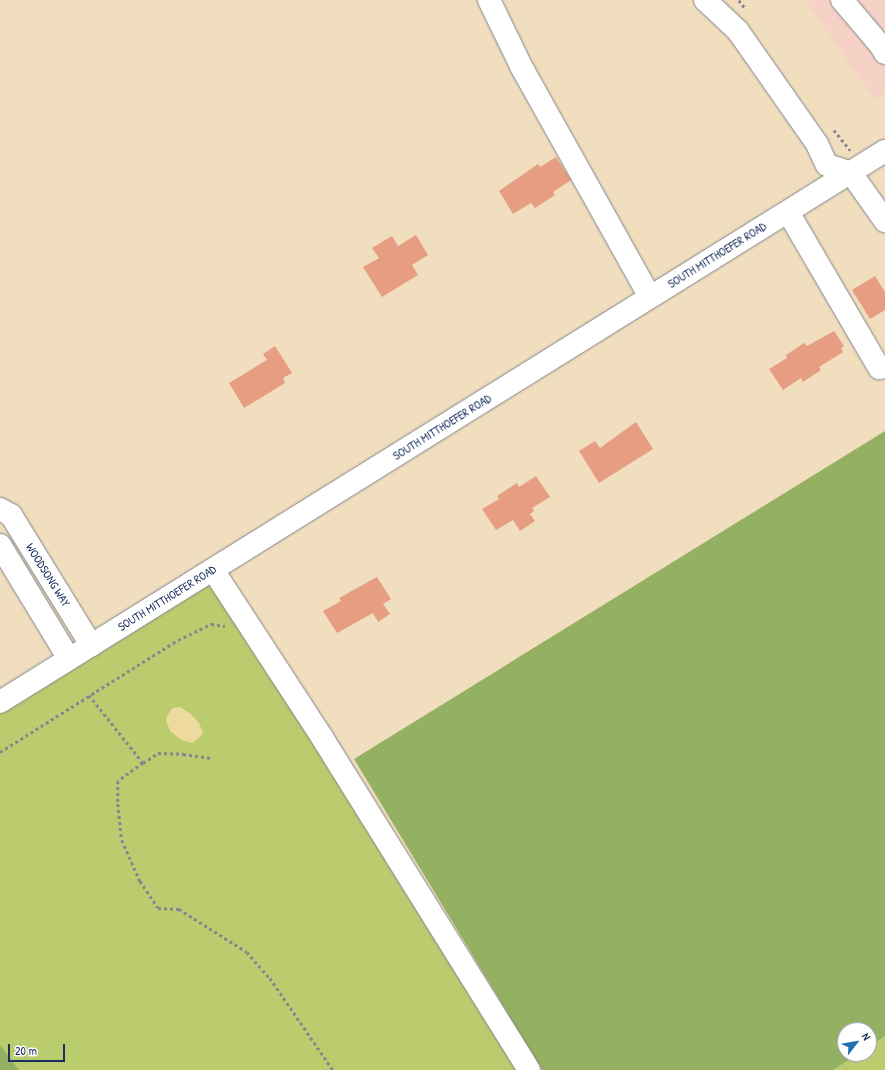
<!DOCTYPE html>
<html>
<head>
<meta charset="utf-8">
<style>
  body { margin:0 }
  #map { position:relative; width:885px; height:1070px; overflow:hidden; background:#f0debe; font-family:"Patrick Hand",sans-serif }
  div>[style] { position:absolute }
  .built>* { inset:0; background:#f6d1c5 }
  .green>* { inset:0; background:#bbcc6f }
  .forest>* { inset:0; background:#94b062 }
  .sand>* { inset:0; background:#eeda9e }
  .building>* { inset:0; background:#e69d82 }
  .path>* { height:2.5px; margin-top:-1.25px; transform-origin:0; background:repeating-linear-gradient(90deg,#86868e 0 3px,transparent 0 6px) }
  .roads { filter:drop-shadow(0 0 1px #86868e) drop-shadow(0 0 1px #86868e) }
  .minor>* { height:22px; margin:-11px; padding:0 11px; transform-origin:11px; border-radius:11px; background:#fff }
  .major>* { height:22px; margin:-11px; padding:0 11px; transform-origin:11px; border-radius:11px; background:#fff }
  span { translate:-50% -50%; white-space:nowrap; text-align:center; line-height:1.15; -webkit-text-stroke:3.5px #fff; paint-order:stroke }
  .street-label { font-size:12px; color:#1b2f5e }
  .north { position:absolute; left:837px; top:1022px; width:40px; height:40px; box-sizing:border-box; background:#fff; border:1px solid #a4acbf; border-radius:50%; rotate:59deg; font-size:11px; font-weight:700; line-height:16px; text-align:center; color:#1b2f5e }
  .north::after { content:''; display:block; margin:auto; width:14px; height:18px; background:#1f6fb2; clip-path:polygon(50% 0,100% 100%,50% 72%,0 100%) }
  .scale { position:absolute; left:8px; top:1044px; width:57px; height:18px; box-sizing:border-box; border:2px solid #1b2f5e; border-top:0; padding-left:5px; font-size:12px; line-height:14px; white-space:nowrap; color:#1b2f5e; -webkit-text-stroke:3px #fff; paint-order:stroke }
</style>
</head>
<body>
<div id="map">
  <div class="built">
    <i style="clip-path:polygon(805px 0,885px 0,885px 94px,874px 99px)"></i>
  </div>
  <div class="green">
    <i style="clip-path:polygon(213px 570px,537px 1070px,0 1070px,0 702px)"></i>
    <i style="clip-path:polygon(885px 1036px,885px 1070px,833px 1070px,858px 1054px,869px 1054px,869px 1047px)"></i>
  </div>
  <div class="forest">
    <i style="clip-path:polygon(885px 431px,885px 1036px,869px 1047px,869px 1030px,845px 1030px,845px 1054px,858px 1054px,833px 1070px,542px 1070px,354px 759px)"></i>
    <i style="clip-path:polygon(0 1045px,19px 1070px,0 1070px)"></i>
  </div>
  <div class="sand">
    <i style="clip-path:polygon(180px 707px,191px 714px,199px 723px,203px 733px,198px 739px,192px 743px,182px 740px,170px 731px,166px 720px,168px 714px,173px 708px)"></i>
  </div>
  <div class="building">
    <i style="clip-path:polygon(556px 157px,571px 180px,553px 192px,555px 195px,535px 208px,531px 203px,513px 214px,499px 191px,538px 164px,540px 167px)"></i>
    <i style="clip-path:polygon(416px 235px,428px 255px,412px 265px,418px 275px,382px 297px,363px 267px,379px 258px,372px 248px,392px 236px,398px 246px)"></i>
    <i style="clip-path:polygon(875px 276px,885px 292px,885px 310px,870px 319px,852px 290px)"></i>
    <i style="clip-path:polygon(834px 331px,844px 346px,841px 348px,843px 352px,819px 367px,821px 370px,803px 382px,801px 378px,783px 390px,769px 369px,787px 358px,786px 355px,804px 343px,807px 346px)"></i>
    <i style="clip-path:polygon(275px 346px,292px 373px,283px 378px,285px 383px,244px 408px,229px 383px,267px 360px,263px 354px)"></i>
    <i style="clip-path:polygon(636px 422px,653px 449px,599px 483px,579px 451px,595px 441px,600px 448px)"></i>
    <i style="clip-path:polygon(536px 476px,550px 497px,532px 508px,534px 511px,530px 514px,535px 521px,520px 531px,513px 520px,496px 530px,482px 509px,499px 499px,497px 496px,517px 483px,519px 487px)"></i>
    <i style="clip-path:polygon(377px 577px,391px 599px,383px 604px,390px 614px,378px 622px,373px 613px,337px 633px,323px 611px,341px 601px,339px 598px)"></i>
  </div>
  <div class="path">
    <i style="left:739px;top:0;width:9px;rotate:54deg"></i>
    <i style="left:834px;top:130px;width:26px;rotate:51deg"></i>
    <i style="left:89px;top:695px;width:87px;rotate:51.5deg"></i>
    <i style="left:143px;top:763px;width:31px;rotate:144deg"></i>
    <i style="left:118px;top:781px;width:23px;rotate:90deg"></i>
    <i style="left:118px;top:804px;width:36px;rotate:84deg"></i>
    <i style="left:122px;top:840px;width:45px;rotate:66.3deg"></i>
    <i style="left:140px;top:881px;width:32px;rotate:56deg"></i>
    <i style="left:158px;top:908px;width:21px;rotate:3deg"></i>
    <i style="left:179px;top:909px;width:80px;rotate:32.3deg"></i>
    <i style="left:247px;top:952px;width:35px;rotate:49deg"></i>
    <i style="left:270px;top:978px;width:112px;rotate:55.6deg"></i>
    <i style="left:0;top:752px;width:210px;rotate:-32.2deg"></i>
    <i style="left:178px;top:640px;width:37px;rotate:-26deg"></i>
    <i style="left:211px;top:624px;width:14px;rotate:8deg"></i>
    <i style="left:143px;top:763px;width:18px;rotate:-34deg"></i>
    <i style="left:158px;top:753px;width:25px;rotate:2deg"></i>
    <i style="left:183px;top:754px;width:30px;rotate:8deg"></i>
  </div>
  <div class="roads">
    <div class="minor">
      <i style="left:489px;top:0;width:76px;rotate:64.1deg"></i>
      <i style="left:522px;top:68px;width:262px;rotate:60.8deg"></i>
      <i style="left:705px;top:0;width:45px;rotate:43.2deg"></i>
      <i style="left:738px;top:31px;width:138px;rotate:55deg"></i>
      <i style="left:817px;top:144px;width:23px;rotate:65deg"></i>
      <i style="left:827px;top:165px;width:25px;rotate:18deg"></i>
      <i style="left:851px;top:173px;width:59px;rotate:54.7deg"></i>
      <i style="left:842px;top:0;width:60px;rotate:49.7deg"></i>
      <i style="left:881px;top:46px;width:8px;rotate:60deg"></i>
      <i style="left:788px;top:212px;width:181px;rotate:59.7deg"></i>
      <i style="left:0;top:509px;width:13px;rotate:29deg"></i>
      <i style="left:11px;top:515px;width:153px;rotate:58.4deg"></i>
      <i style="left:0;top:545px;width:133px;rotate:58.8deg"></i>
      <i style="left:213px;top:570px;width:202px;rotate:56.9deg"></i>
      <i style="left:323px;top:739px;width:390px;rotate:58.1deg"></i>
    </div>
    <div class="major">
      <i style="left:0;top:702px;width:1043px;rotate:-31.91deg"></i>
    </div>
  </div>
  <div class="street-label">
    <span style="left:717px;top:255px;rotate:-32deg">SOUTH MITTHOEFER ROAD</span>
    <span style="left:442px;top:427px;rotate:-32deg">SOUTH MITTHOEFER ROAD</span>
    <span style="left:48px;top:575px;rotate:58deg">WOODSONG WAY</span>
    <span style="left:167px;top:598px;rotate:-32deg">SOUTH MITTHOEFER ROAD</span>
  </div>
  <div class="north">N</div>
  <div class="scale">20 m</div>
</div>
</body>
</html>
